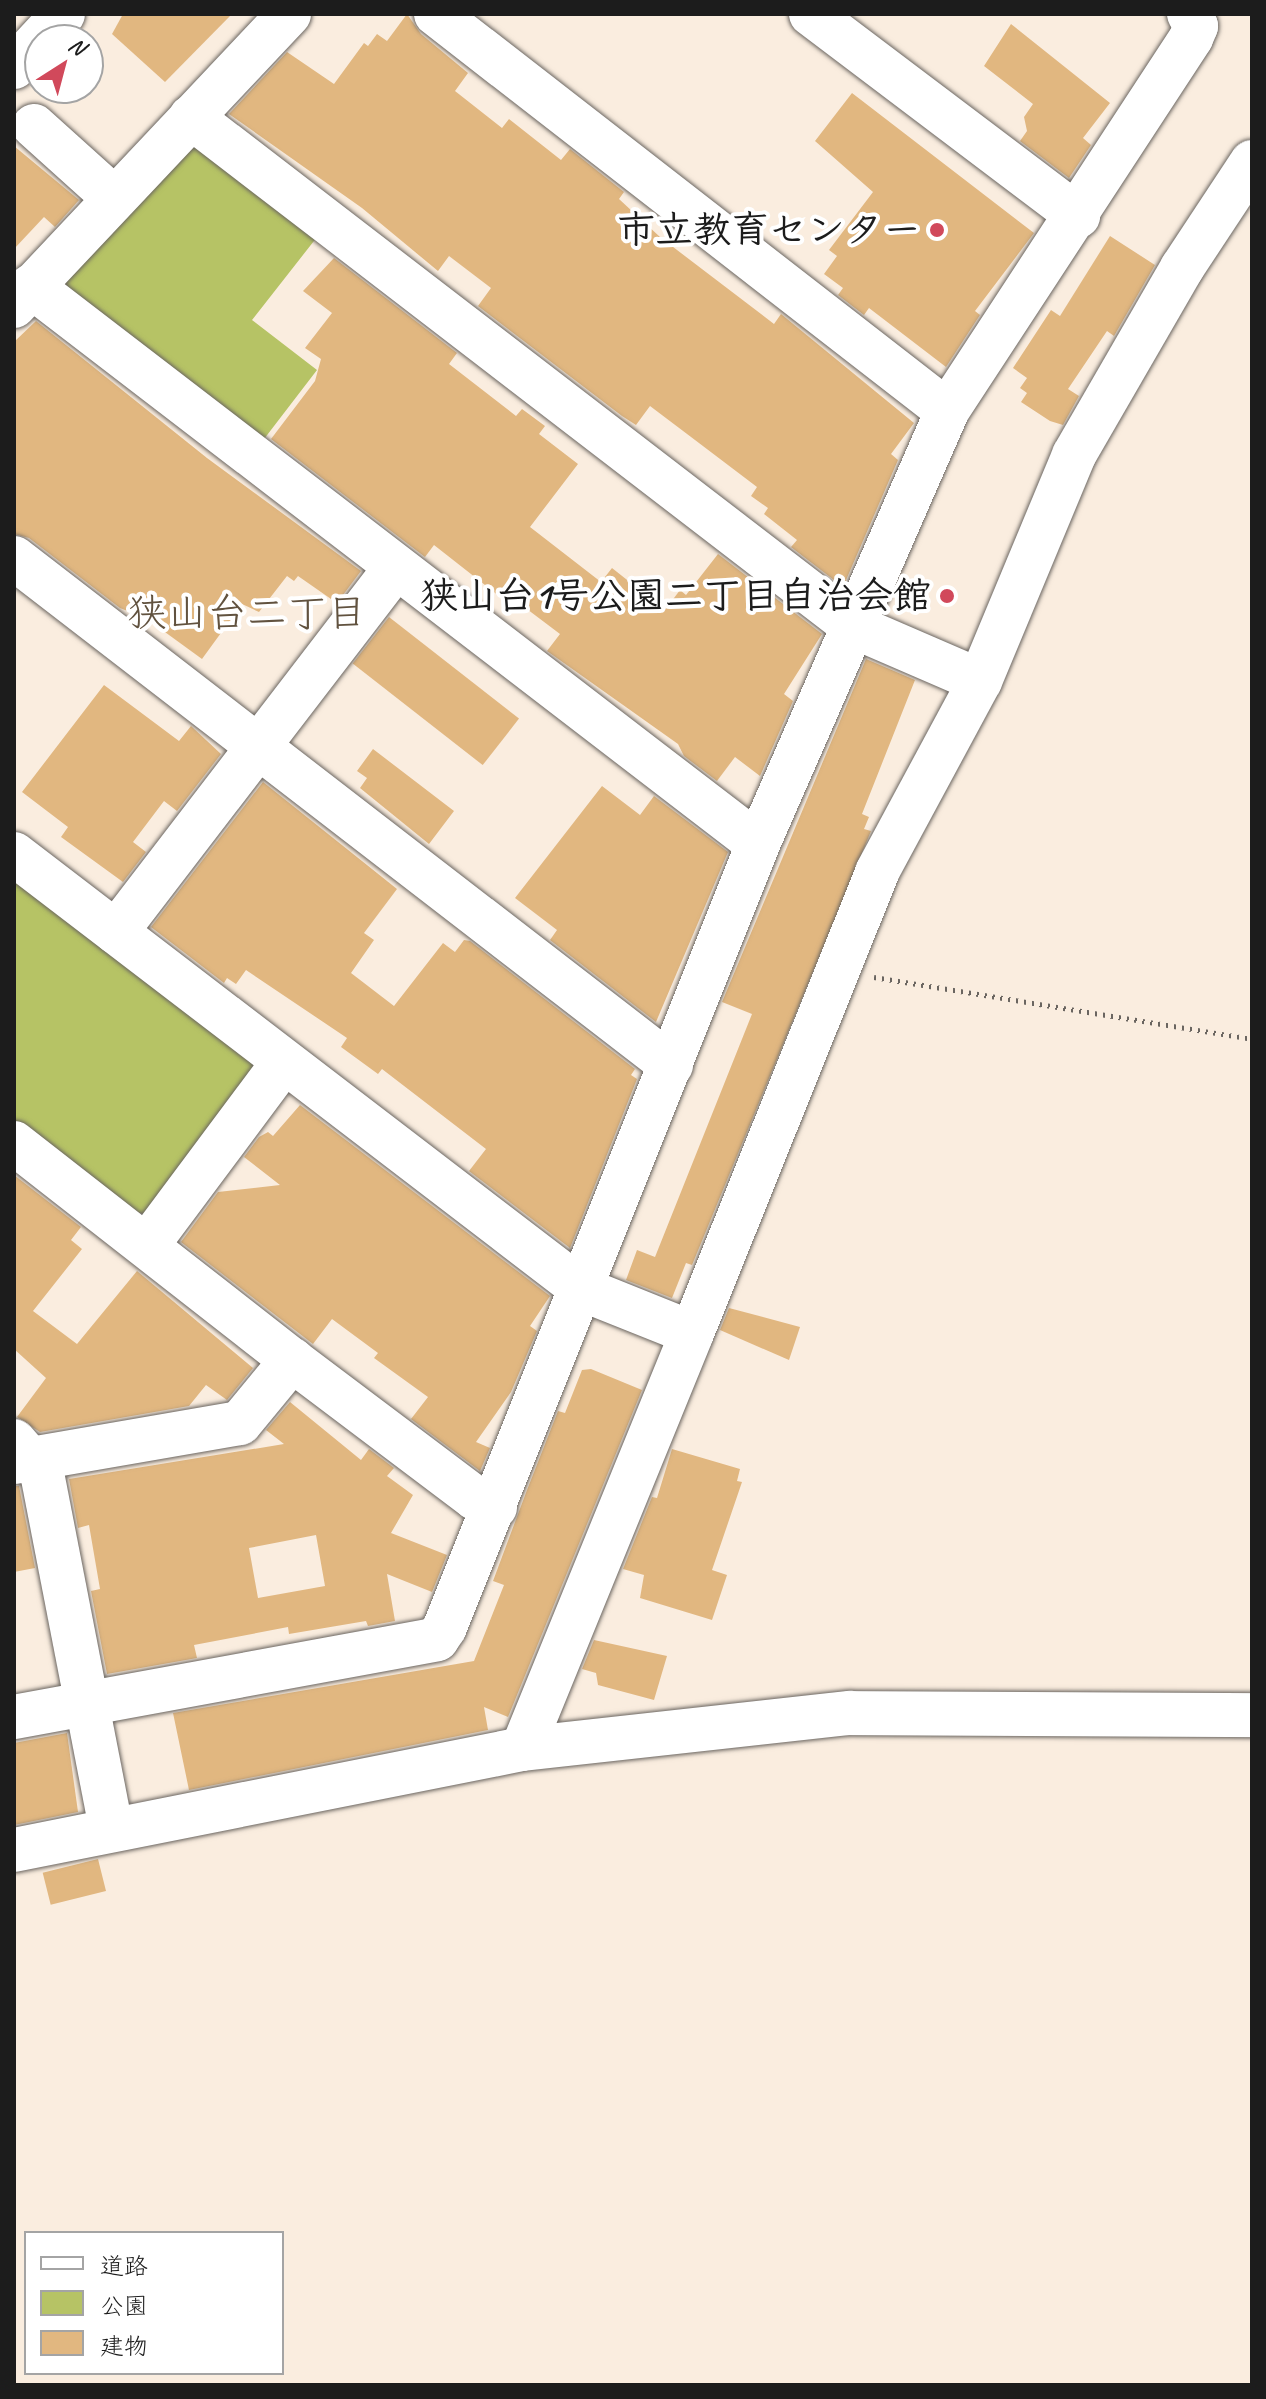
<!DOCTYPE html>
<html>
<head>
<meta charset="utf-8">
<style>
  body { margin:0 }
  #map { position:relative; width:1266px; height:2399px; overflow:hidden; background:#faeddf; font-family:Caveat,"Klee One",sans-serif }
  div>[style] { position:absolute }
  .green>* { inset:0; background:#b6c365 }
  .building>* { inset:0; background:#e1b780; transform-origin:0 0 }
  .path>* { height:5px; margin-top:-2.5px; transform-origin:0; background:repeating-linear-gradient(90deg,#6a6560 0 2px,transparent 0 8px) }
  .roads { filter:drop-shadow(0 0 2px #6a6560) drop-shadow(0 0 2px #6a6560) }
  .minor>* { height:44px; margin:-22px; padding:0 22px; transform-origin:22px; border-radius:22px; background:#fff }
  .dots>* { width:22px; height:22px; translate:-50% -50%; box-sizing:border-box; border:4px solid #fff; border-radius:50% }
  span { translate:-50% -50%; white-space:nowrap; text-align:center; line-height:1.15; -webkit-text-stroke:8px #fff; paint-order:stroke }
  .poi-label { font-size:38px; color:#1c1c1c; font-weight:700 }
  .right { translate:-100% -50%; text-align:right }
  .neighbourhood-label { font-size:40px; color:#61523f }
  .frame { position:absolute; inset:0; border:16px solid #1c1c1c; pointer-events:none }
  .legend { position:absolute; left:24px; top:2231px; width:260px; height:144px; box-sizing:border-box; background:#fff; border:2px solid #a4a4a4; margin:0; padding:10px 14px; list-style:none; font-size:24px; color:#1c1c1c }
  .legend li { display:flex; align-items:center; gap:16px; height:40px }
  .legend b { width:40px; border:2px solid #a4a4a4 }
  .north { position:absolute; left:24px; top:24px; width:80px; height:80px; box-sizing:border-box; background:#fff; border:2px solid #a4a4a4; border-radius:50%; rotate:36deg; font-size:22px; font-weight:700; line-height:32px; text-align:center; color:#1c1c1c }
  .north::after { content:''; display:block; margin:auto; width:28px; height:36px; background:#d1495b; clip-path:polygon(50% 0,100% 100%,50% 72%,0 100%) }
</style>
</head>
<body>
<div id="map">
  <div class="green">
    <i style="clip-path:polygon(186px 139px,321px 232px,252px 320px,317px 370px,261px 443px,63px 294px,61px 280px)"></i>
    <i style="clip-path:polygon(14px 874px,256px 1058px,257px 1075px,152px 1215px,124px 1211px,14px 1126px)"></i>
  </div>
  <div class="building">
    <i style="clip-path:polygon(123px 14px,232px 14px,165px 82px,112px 34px)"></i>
    <i style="clip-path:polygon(407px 14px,421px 34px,468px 73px,455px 91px,502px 128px,509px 119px,561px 160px,570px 149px,624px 192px,619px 199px,660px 237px,774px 324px,781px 314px,914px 423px,891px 454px,898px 460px,843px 587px,791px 547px,797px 540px,764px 514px,768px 508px,751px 496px,757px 487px,695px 440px,650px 406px,636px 425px,622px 416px,478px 306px,491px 288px,449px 256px,438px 271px,362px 208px,229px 114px,287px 52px,334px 84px,364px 43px,368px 46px,377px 34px,387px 41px)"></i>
    <i style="clip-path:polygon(1011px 24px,1110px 103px,1083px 138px,1091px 145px,1069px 178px,1020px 141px,1027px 131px,1024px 117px,1033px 104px,984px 66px)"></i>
    <i style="clip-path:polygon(852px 93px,1034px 233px,975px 311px,980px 315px,946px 367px,869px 308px,864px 315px,838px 295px,843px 288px,824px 274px,837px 256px,829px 250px,873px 192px,815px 141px)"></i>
    <i style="clip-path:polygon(14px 146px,79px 200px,55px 227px,44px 217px,14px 249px)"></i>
    <i style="clip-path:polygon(1110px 236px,1155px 265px,1114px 336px,1107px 331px,1068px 389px,1079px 396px,1063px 425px,1050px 421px,1021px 402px,1027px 393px,1020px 388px,1027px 378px,1013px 368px,1051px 310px,1060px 316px)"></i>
    <i style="clip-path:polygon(334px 258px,457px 353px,449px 364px,516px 416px,522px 409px,545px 426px,539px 434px,578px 464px,530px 527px,601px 582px,612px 568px,665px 610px,680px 590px,686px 595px,718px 554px,822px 634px,784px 694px,793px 701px,760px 776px,735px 757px,717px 781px,684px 756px,678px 744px,547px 651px,560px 634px,503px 591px,499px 596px,434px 545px,425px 557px,271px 439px,315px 381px,321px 359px,305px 348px,332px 313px,303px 291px)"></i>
    <i style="clip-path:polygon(36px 321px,207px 458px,361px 571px,340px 599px,334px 595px,331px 599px,298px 576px,294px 581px,287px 576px,259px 612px,242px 604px,202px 659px,147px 619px,120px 608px,29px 538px,14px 534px,14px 342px)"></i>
    <i style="left:389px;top:617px;width:165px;height:59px;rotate:38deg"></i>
    <i style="clip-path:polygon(866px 659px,915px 680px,862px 814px,869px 817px,864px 829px,871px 831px,692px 1265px,686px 1263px,672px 1298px,626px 1280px,637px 1250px,655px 1257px,752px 1014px,722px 1002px)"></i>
    <i style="clip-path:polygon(104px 685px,179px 741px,191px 726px,221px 754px,177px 811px,164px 801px,133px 842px,146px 852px,123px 882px,61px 837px,68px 827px,22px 792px)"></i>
    <i style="clip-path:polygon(373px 749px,454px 811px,429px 844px,360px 788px,367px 778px,357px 771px)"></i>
    <i style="clip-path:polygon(263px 782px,397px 889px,364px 933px,374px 940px,351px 973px,394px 1006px,443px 943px,455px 952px,464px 940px,470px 941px,635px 1069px,631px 1075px,637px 1079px,570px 1248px,469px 1171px,486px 1149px,382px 1069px,378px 1074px,341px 1047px,347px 1038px,246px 970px,236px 984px,227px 978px,224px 983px,151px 927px)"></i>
    <i style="clip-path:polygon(602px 786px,640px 815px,654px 796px,728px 852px,656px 1022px,550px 940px,557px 930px,515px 898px)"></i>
    <i style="clip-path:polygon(300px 1105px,550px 1296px,530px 1326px,537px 1331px,511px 1392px,476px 1442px,490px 1448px,480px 1471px,411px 1419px,428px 1397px,374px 1358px,378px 1353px,332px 1319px,313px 1344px,181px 1242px,218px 1192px,280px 1185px,244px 1157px,259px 1137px,268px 1132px,273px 1136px)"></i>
    <i style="clip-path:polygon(14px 1175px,81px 1227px,71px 1240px,82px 1249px,33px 1311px,77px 1344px,137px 1271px,253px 1368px,227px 1400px,206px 1385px,189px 1406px,40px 1432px,17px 1417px,46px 1378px,14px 1349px)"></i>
    <i style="clip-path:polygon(729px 1308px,800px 1327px,789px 1360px,720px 1330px)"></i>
    <i style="clip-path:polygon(591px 1369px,642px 1390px,508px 1717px,484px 1707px,488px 1730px,483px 1731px,189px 1790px,173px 1713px,474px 1661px,504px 1585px,493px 1581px,527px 1490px,558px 1411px,565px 1413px,582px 1370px)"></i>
    <i style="clip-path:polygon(evenodd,290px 1402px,361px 1460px,369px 1449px,394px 1468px,387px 1476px,413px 1495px,391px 1533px,447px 1555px,432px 1592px,387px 1574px,395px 1621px,368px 1626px,366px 1621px,289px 1634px,288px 1627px,194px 1645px,197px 1658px,107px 1674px,91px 1591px,100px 1589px,89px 1525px,78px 1528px,69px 1479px,284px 1444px,266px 1430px,290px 1402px,316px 1535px,325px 1586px,258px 1598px,249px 1548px,316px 1535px)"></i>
    <i style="clip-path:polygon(672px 1449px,740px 1469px,737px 1481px,742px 1482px,712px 1570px,727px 1575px,712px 1620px,640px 1598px,644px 1575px,623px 1569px,652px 1497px,657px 1498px)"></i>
    <i style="clip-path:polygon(14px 1486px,19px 1486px,35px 1568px,14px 1572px)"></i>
    <i style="clip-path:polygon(594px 1640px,667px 1656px,654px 1700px,598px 1685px,596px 1673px,582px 1669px)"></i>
    <i style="clip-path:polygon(67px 1733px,78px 1812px,14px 1825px,14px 1743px)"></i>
    <i style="left:98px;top:1859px;width:33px;height:57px;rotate:76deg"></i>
  </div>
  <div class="path">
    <i style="left:874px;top:977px;width:383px;rotate:9.3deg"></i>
  </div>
  <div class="roads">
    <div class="minor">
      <i style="left:436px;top:14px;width:647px;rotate:37.84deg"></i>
      <i style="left:811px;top:14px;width:335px;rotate:37.1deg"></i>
      <i style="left:14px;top:67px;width:72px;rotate:-47.2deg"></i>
      <i style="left:191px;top:117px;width:835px;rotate:37.56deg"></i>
      <i style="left:853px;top:626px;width:138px;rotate:23.4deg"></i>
      <i style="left:34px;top:126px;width:108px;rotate:42deg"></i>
      <i style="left:31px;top:286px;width:916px;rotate:37.51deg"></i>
      <i style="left:14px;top:306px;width:401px;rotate:-46.7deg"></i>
      <i style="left:14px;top:558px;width:830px;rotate:37.66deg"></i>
      <i style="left:14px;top:854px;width:715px;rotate:37.45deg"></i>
      <i style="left:582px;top:1289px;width:118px;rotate:21.8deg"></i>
      <i style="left:692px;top:1333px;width:449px;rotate:112.2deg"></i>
      <i style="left:116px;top:932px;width:460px;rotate:-52.5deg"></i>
      <i style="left:14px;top:1143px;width:353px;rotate:38deg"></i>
      <i style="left:292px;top:1360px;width:229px;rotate:37deg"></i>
      <i style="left:475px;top:1498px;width:22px;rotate:24deg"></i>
      <i style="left:148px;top:1244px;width:224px;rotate:-53.3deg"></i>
      <i style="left:692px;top:1333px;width:497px;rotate:-68.1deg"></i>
      <i style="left:877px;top:872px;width:217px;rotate:-61.7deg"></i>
      <i style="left:980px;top:681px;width:245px;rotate:-67.4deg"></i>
      <i style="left:1074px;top:455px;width:216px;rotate:-60deg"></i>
      <i style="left:1182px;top:268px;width:127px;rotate:-56.6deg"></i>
      <i style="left:14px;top:1441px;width:43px;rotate:48.8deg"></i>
      <i style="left:42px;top:1473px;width:362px;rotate:79deg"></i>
      <i style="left:14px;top:1462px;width:229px;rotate:-9.8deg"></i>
      <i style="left:240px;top:1423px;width:82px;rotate:-50.5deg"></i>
      <i style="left:14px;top:1717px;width:430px;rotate:-10.4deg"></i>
      <i style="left:437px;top:1639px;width:14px;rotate:-56deg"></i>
      <i style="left:445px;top:1627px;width:843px;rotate:-68.21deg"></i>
      <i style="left:758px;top:844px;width:472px;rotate:-66.4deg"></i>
      <i style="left:947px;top:411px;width:446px;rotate:-56.8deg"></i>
      <i style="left:1191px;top:38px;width:13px;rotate:-67deg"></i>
      <i style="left:1196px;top:26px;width:14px;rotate:-120deg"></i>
      <i style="left:14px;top:1850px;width:518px;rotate:-11.24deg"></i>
      <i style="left:522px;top:1749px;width:330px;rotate:-6.3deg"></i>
      <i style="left:850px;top:1713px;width:402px;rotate:0.3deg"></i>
    </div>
  </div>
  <div class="dots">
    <i style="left:937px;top:230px;background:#d1495b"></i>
    <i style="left:947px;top:596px;background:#d1495b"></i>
  </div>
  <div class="poi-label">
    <span class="right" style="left:921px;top:230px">市立教育センター</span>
    <span class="right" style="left:931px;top:596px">狭山台1号公園二丁目自治会館</span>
  </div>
  <div class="neighbourhood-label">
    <span style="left:247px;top:613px">狭山台二丁目</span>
  </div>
  <div class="frame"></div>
  <ul class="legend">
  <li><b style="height:10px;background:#fff"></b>道路</li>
  <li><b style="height:22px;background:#b6c365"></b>公園</li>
  <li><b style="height:22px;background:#e1b780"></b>建物</li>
  </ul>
  <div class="north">N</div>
</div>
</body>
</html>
